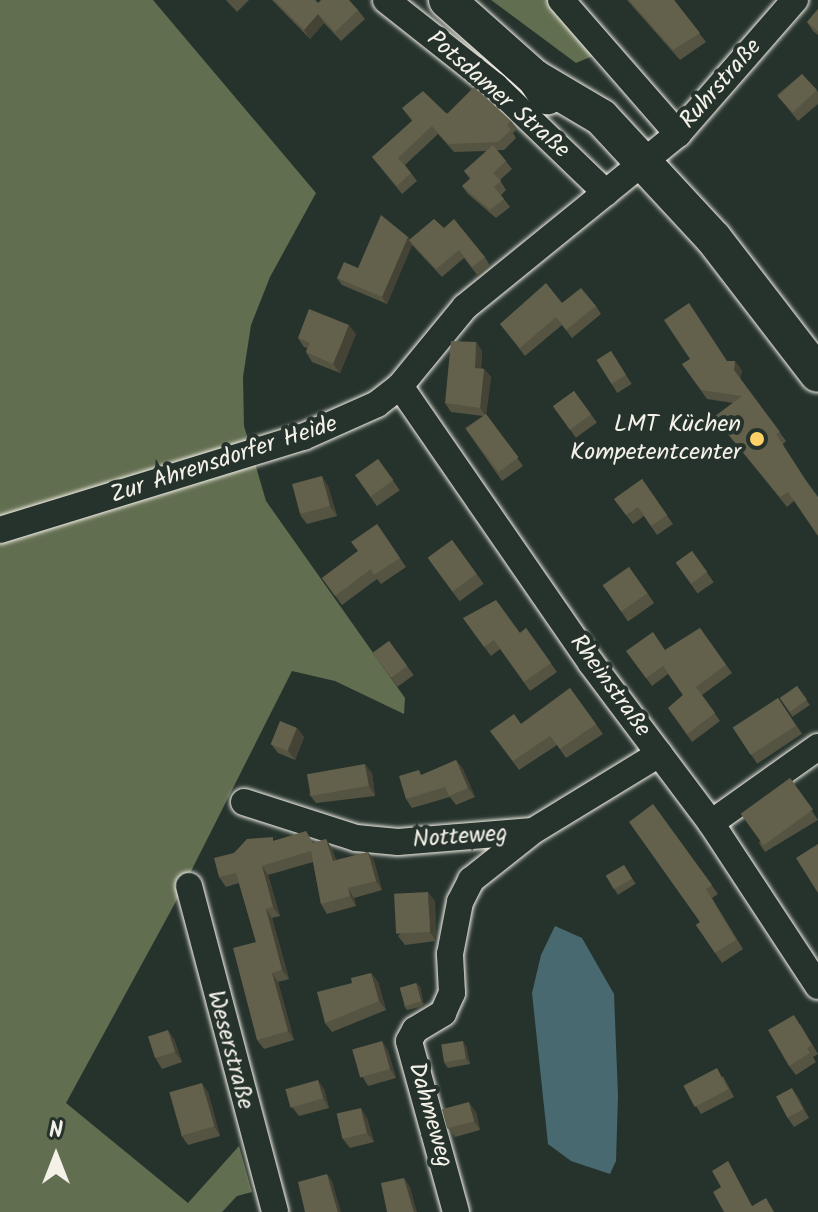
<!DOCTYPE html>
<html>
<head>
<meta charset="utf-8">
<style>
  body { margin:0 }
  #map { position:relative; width:818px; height:1212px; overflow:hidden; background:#26332d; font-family:Kalam,sans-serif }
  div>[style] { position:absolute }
  .green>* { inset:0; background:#626e50 }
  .water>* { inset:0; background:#48696f }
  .roads { filter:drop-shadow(0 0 2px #f4f1e8) drop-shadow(0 0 2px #f4f1e8) }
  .minor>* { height:26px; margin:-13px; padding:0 13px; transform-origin:13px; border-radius:13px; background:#26332d }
  .secondary>* { height:36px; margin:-18px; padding:0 18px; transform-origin:18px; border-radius:18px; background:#26332d }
  .wall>* { inset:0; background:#555341; transform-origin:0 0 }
  .shaded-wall>* { inset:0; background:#454335 }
  .building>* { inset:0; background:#63604c; transform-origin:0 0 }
  .dots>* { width:22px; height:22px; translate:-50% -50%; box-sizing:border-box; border:4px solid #26332d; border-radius:50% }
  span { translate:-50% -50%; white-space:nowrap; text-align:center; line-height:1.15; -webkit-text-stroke:8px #26332d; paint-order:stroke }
  .street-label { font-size:24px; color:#f4f1e8 }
  .poi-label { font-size:24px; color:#f4f1e8 }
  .right { translate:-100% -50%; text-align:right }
  .north { position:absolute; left:16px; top:1116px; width:80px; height:80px; -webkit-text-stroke:6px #26332d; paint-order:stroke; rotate:0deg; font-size:22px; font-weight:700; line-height:32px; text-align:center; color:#f4f1e8 }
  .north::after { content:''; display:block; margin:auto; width:28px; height:36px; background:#f4f1e8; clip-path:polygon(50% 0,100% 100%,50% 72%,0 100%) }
</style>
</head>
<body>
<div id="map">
  <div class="green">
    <i style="clip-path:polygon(0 0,153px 0,316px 193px,270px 277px,251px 325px,243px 377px,244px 426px,266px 501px,405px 698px,404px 714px,335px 681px,292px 671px,174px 905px,66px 1103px,188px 1203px,239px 1146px,252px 1192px,237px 1196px,222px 1212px,0 1212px)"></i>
    <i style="clip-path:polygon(491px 0,549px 0,595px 55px,576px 63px)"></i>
  </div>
  <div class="water">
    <i style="clip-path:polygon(555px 926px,582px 938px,614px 994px,618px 1096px,616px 1161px,610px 1174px,571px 1161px,548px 1144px,532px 993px,541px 955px)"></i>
  </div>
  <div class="roads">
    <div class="minor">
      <i style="left:386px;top:0;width:139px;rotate:38.3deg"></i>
      <i style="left:495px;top:86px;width:154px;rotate:43.9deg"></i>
      <i style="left:561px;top:0;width:178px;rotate:48.9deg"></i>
      <i style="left:400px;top:386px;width:336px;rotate:55.4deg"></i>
      <i style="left:591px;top:663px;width:200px;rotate:53.1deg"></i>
      <i style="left:711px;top:823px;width:195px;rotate:56.7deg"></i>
      <i style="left:0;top:530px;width:317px;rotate:-17.1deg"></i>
      <i style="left:303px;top:437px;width:81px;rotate:-24deg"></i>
      <i style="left:377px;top:404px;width:29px;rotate:-38deg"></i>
      <i style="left:400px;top:386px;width:102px;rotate:-50.6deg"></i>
      <i style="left:465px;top:307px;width:274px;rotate:-39.1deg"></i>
      <i style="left:678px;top:134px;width:178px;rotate:-48.9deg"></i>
      <i style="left:244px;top:802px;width:118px;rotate:17.8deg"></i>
      <i style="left:356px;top:838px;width:42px;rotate:5.4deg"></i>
      <i style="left:398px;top:842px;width:135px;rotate:-4.7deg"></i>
      <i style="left:533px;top:831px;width:148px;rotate:-31.4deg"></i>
      <i style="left:711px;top:823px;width:131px;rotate:-35.4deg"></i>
      <i style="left:189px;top:886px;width:337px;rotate:75.2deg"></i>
      <i style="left:456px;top:1212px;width:177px;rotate:-105.4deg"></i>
      <i style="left:409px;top:1041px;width:13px;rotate:-61deg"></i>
      <i style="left:415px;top:1030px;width:33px;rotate:-31deg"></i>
      <i style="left:443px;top:1013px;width:22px;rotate:-66deg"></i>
      <i style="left:452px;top:993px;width:39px;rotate:-93deg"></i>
      <i style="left:450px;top:954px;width:53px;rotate:-79.1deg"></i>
      <i style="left:460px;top:902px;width:25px;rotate:-63deg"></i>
      <i style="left:471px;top:880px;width:74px;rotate:-38.4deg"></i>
    </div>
    <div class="secondary">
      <i style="left:447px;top:0;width:118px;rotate:41.6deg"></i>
      <i style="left:535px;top:78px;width:22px;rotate:56deg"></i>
      <i style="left:535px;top:78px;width:77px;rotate:30.6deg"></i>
      <i style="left:601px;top:117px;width:166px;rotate:47.2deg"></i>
      <i style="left:714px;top:239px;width:170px;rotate:52.4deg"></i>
    </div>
  </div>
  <div class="wall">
    <i style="clip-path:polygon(226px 0,249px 0,237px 12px)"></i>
    <i style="clip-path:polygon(272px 0,315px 0,318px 3px,358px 10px,365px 19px,341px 41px,324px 23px,310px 39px)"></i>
    <i style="clip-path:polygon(627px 0,674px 0,706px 42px,680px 60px)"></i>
    <i style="clip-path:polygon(818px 9px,818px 35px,813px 31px,807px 22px)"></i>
    <i style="clip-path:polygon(802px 74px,818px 92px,818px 104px,798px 121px,777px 95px)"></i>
    <i style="clip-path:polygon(402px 108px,511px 121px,517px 129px,513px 133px,516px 138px,504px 150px,497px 150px,512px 169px,500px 180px,506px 190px,501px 195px,510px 207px,496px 218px,468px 194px,462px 186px,470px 179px,464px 171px,487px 151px,454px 152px,438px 134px,405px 165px,417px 181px,402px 194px,372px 157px,412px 121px)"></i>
    <i style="clip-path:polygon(444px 228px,485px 257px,490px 266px,478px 276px,464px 258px,442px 277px,412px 245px,387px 304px,342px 285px,337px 278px,358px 268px,408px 237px,410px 240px)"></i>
    <i style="clip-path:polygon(562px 303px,596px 306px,601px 314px,572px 338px,562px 325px,525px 356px,500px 324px)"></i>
    <i style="clip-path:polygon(356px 334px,340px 373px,312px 362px,306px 352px,307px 348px,304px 347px,298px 338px)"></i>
    <i style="clip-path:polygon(476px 342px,482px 351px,481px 368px,484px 369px,491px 377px,486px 414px,523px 466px,502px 481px,465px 428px,483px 416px,451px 412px,445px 403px)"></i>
    <i style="left:611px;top:351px;width:39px;height:17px;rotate:58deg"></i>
    <i style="clip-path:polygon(735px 361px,742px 371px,740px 379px,786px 441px,783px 444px,794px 501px,787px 507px,714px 417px,733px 403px,707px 399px,682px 364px)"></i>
    <i style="left:574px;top:391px;width:39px;height:26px;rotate:54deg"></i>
    <i style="left:378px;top:459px;width:38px;height:28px;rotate:55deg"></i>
    <i style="clip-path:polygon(642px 479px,673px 524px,657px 535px,644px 516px,633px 524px,614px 499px)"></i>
    <i style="clip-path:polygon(328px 486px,337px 516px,307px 524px,300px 515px)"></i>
    <i style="clip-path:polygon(377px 524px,406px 567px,381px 584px,377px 579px,342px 605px,322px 578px,358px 551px)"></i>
    <i style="left:452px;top:540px;width:54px;height:30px;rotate:54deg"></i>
    <i style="left:692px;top:551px;width:38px;height:20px;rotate:55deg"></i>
    <i style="left:629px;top:567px;width:44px;height:32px;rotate:55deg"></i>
    <i style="clip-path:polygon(463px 618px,520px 633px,526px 628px,557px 672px,530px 691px,500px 649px,491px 656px)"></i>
    <i style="clip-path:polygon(700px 628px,732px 673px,702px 695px,720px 721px,692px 742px,668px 708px,683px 695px,668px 674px,652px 686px,626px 651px,665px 650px)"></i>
    <i style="left:389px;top:641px;width:42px;height:20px;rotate:54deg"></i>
    <i style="left:797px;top:686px;width:23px;height:21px;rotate:56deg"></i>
    <i style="clip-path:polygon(570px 688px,603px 734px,566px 758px,557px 745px,519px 770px,490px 731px,521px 724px)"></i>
    <i style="left:778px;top:698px;width:43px;height:54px;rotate:56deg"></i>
    <i style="clip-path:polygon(297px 728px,304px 737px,295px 760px,278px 753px,271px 744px)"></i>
    <i style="clip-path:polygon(456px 760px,463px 769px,475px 797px,456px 805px,450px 797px,412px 808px,406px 799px,423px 775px)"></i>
    <i style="clip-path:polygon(372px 773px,375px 796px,316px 803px,309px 794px)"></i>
    <i style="clip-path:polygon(790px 778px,818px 820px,765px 852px,759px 843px)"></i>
    <i style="clip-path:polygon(653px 804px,718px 894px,712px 898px,743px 949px,722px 963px,696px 925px,700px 922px)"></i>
    <i style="clip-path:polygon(326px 839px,332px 849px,336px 860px,368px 852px,374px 861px,382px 890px,354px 898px,356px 906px,327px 914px,321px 904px,313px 862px,268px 875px,280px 916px,272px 918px,289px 979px,278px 982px,294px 1040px,264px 1049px,257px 1040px,256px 942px,239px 883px,226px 887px,219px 877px,234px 853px,276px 840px,314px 843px)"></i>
    <i style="left:624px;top:865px;width:22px;height:21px;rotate:58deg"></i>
    <i style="clip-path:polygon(435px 901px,436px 941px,405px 945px,398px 936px)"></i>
    <i style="clip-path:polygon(371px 973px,378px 982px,386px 1010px,332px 1032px,325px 1023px,352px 983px)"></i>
    <i style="clip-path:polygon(416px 983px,420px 987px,424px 1006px,407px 1010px,404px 1006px)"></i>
    <i style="clip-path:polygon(800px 1024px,818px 1054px,813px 1057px,816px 1062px,796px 1075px,789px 1066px)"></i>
    <i style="clip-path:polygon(174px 1039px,182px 1062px,162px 1069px,156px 1059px)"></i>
    <i style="clip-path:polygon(382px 1041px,388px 1051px,396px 1078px,368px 1086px,362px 1076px)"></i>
    <i style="clip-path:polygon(466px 1046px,470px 1064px,448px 1068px,444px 1063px)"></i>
    <i style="clip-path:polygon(723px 1076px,734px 1097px,701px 1114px,696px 1106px)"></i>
    <i style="clip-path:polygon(324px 1089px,329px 1108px,299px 1116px,292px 1107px)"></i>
    <i style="clip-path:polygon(208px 1092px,220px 1136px,188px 1145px,181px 1135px)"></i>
    <i style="clip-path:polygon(798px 1097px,809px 1118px,794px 1127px,787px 1117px)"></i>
    <i style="clip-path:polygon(476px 1112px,480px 1130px,455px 1137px,448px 1128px)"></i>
    <i style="clip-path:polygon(367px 1118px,374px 1142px,350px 1148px,343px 1139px)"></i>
  </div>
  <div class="shaded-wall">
    <i style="clip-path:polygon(318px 14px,324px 23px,310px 39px,304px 30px)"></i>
    <i style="clip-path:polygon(408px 237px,412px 245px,387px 304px,382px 297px)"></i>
    <i style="clip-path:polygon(349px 325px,356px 334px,340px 373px,333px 364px)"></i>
    <i style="clip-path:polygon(476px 342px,482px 351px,481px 376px,475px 368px)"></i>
    <i style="clip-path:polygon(735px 361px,742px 371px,740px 380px,734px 370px)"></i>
    <i style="clip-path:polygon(484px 369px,491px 377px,486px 416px,480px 408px)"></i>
    <i style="clip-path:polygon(322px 476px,328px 486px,337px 516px,330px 506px)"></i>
    <i style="clip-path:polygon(297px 728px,304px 737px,295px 760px,288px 751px)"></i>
    <i style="clip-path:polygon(456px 760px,463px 769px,475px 797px,468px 788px)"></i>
    <i style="clip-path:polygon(365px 764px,372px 773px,375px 796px,369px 786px)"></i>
    <i style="clip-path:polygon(326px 839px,332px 849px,339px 871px,333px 861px)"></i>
    <i style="clip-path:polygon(368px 852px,374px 861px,382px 890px,376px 881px)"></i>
    <i style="clip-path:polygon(262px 866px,268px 875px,280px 916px,273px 907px)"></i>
    <i style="clip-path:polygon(348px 888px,354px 898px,356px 906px,350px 896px)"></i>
    <i style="clip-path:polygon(428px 892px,435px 901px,436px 941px,430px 932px)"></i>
    <i style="clip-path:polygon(266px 909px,272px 918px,289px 979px,282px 970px)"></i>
    <i style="clip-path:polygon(272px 973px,278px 982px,294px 1040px,288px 1031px)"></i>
    <i style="clip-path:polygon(371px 973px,378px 982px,386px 1010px,379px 1001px)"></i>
    <i style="clip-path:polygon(416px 983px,420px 987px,424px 1006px,421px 1001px)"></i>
    <i style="clip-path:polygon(168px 1030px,174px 1039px,182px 1062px,175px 1052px)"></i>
    <i style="clip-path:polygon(382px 1041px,388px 1051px,396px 1078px,390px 1069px)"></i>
    <i style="clip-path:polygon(463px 1041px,466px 1046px,470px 1064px,466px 1059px)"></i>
    <i style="clip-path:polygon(318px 1080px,324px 1089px,329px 1108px,323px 1098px)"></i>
    <i style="clip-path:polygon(202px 1083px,208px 1092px,220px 1136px,214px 1126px)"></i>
    <i style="clip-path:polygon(792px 1088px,798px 1097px,809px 1118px,803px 1109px)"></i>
    <i style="clip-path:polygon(469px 1102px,476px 1112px,480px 1130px,474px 1121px)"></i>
    <i style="clip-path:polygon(361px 1108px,367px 1118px,374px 1142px,367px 1133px)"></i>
    <i style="clip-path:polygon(327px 1174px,332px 1181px,341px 1212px,338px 1212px)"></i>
    <i style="clip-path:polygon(404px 1178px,410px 1187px,417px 1212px,414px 1212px)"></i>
  </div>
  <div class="building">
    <i style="clip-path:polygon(274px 0,315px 0,318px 3px,321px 0,349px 0,358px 10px,335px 32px,318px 14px,304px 30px)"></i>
    <i style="clip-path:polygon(629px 0,674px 0,700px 33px,673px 50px)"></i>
    <i style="clip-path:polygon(818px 9px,818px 31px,807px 22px)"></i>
    <i style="left:802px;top:74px;width:22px;height:33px;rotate:47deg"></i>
    <i style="clip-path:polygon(474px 87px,511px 121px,507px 125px,511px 130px,498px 142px,448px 144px,432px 126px,398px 158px,411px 173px,397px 186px,372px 157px,413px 120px,402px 108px,423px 91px,447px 114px)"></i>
    <i style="clip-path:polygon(493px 145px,506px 161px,493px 173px,501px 181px,494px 187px,504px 199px,490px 210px,462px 186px,471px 178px,464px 171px)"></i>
    <i style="clip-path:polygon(381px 215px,408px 237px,382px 297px,337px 278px,344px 262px,358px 268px)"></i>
    <i style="clip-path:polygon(434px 219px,444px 228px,454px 219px,485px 257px,472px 267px,459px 250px,436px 269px,409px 240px)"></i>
    <i style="clip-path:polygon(546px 283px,562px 303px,581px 288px,596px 306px,566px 330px,556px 317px,520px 348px,500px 324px)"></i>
    <i style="clip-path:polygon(689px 303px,727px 361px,735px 361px,734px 370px,780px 432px,776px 434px,805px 479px,818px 497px,818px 536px,788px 492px,780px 497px,714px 417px,742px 396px,701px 390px,682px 364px,690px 359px,664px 320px)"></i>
    <i style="clip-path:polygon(309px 309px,349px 325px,333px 364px,306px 352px,310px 343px,298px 338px)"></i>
    <i style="clip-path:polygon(451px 341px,476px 342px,475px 368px,484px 369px,480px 408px,445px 403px)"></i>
    <i style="left:611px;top:351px;width:28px;height:17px;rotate:58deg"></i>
    <i style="left:574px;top:391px;width:29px;height:26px;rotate:54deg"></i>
    <i style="left:486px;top:414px;width:54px;height:25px;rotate:53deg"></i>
    <i style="left:378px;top:459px;width:26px;height:28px;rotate:54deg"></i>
    <i style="left:322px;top:476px;width:31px;height:31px;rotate:75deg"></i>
    <i style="clip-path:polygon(642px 479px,667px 515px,651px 526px,638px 507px,626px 515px,614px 499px)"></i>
    <i style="clip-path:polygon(377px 524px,400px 558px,374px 575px,371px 569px,335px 596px,322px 578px,358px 551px,351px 542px)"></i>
    <i style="left:452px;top:540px;width:42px;height:30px;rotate:54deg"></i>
    <i style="left:692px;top:551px;width:26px;height:20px;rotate:54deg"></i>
    <i style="left:629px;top:567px;width:32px;height:32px;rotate:55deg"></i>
    <i style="clip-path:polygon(496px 600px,520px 633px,526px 628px,551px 663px,524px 682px,494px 640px,484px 647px,463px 618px)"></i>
    <i style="clip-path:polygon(700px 628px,726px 665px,696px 687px,715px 713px,687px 734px,668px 708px,683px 695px,663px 666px,646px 678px,626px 651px,653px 632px,665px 650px)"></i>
    <i style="left:389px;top:641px;width:31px;height:20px;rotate:54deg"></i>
    <i style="left:797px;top:686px;width:17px;height:21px;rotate:54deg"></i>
    <i style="clip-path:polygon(570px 688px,596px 724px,560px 749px,550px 736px,513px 761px,490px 731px,514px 714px,521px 724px)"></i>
    <i style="left:778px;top:698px;width:33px;height:54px;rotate:57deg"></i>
    <i style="left:280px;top:721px;width:18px;height:25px;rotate:22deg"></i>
    <i style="clip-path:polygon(456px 760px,468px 788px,449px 796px,445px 787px,406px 799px,399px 776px,419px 770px,421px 775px)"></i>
    <i style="left:365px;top:764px;width:22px;height:59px;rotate:80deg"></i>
    <i style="left:790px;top:778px;width:39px;height:61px;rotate:54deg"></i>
    <i style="clip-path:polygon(653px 804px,712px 885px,706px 889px,736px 940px,715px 953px,696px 925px,700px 922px,629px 822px)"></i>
    <i style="clip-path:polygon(306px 831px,313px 843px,326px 839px,333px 861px,368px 852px,376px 881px,348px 888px,350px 896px,321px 904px,311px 851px,262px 866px,273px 907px,266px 909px,282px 970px,272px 973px,288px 1031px,257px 1040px,233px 948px,256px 942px,236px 873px,219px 877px,214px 858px,234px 853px,247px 839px,273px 837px,273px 841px)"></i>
    <i style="clip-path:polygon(818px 844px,818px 893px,796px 858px)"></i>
    <i style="left:624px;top:865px;width:16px;height:21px;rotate:60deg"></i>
    <i style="left:428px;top:892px;width:40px;height:34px;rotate:87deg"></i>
    <i style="clip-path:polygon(371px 973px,379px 1001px,325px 1023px,317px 992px,352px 983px,351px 978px)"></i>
    <i style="left:416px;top:983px;width:19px;height:17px;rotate:74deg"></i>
    <i style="clip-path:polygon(794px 1015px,812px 1045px,807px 1048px,810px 1053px,789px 1066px,768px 1030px)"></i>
    <i style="left:168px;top:1030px;width:23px;height:21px;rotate:72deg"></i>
    <i style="left:382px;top:1041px;width:29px;height:31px;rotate:74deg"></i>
    <i style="left:463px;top:1041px;width:18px;height:22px;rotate:81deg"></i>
    <i style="left:717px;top:1068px;width:24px;height:38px;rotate:62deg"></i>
    <i style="left:318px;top:1080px;width:19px;height:34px;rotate:74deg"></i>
    <i style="left:202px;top:1083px;width:45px;height:34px;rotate:74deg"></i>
    <i style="left:792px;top:1088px;width:24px;height:18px;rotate:62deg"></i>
    <i style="left:469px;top:1102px;width:20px;height:28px;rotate:75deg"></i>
    <i style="left:361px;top:1108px;width:26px;height:25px;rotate:77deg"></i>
    <i style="clip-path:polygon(728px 1161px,752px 1206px,766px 1198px,774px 1212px,724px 1212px,713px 1192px,721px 1187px,712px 1171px)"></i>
    <i style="clip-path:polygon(327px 1174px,338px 1212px,305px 1212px,298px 1182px)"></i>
    <i style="clip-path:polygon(404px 1178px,414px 1212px,387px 1212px,381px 1183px)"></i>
  </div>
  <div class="dots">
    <i style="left:757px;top:439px;background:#ffd166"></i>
  </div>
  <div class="street-label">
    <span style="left:721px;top:84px;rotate:-49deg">Ruhrstraße</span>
    <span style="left:498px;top:95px;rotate:41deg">Potsdamer Straße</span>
    <span style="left:224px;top:460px;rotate:-18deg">Zur Ahrensdorfer Heide</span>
    <span style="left:610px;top:686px;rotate:54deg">Rheinstraße</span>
    <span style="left:460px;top:837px;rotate:-4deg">Notteweg</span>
    <span style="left:230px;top:1050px;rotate:75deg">Weserstraße</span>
    <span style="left:430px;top:1115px;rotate:74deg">Dahmeweg</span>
  </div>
  <div class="poi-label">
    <span class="right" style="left:741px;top:439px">LMT Küchen<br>Kompetentcenter</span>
  </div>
  <div class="north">N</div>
</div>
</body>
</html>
